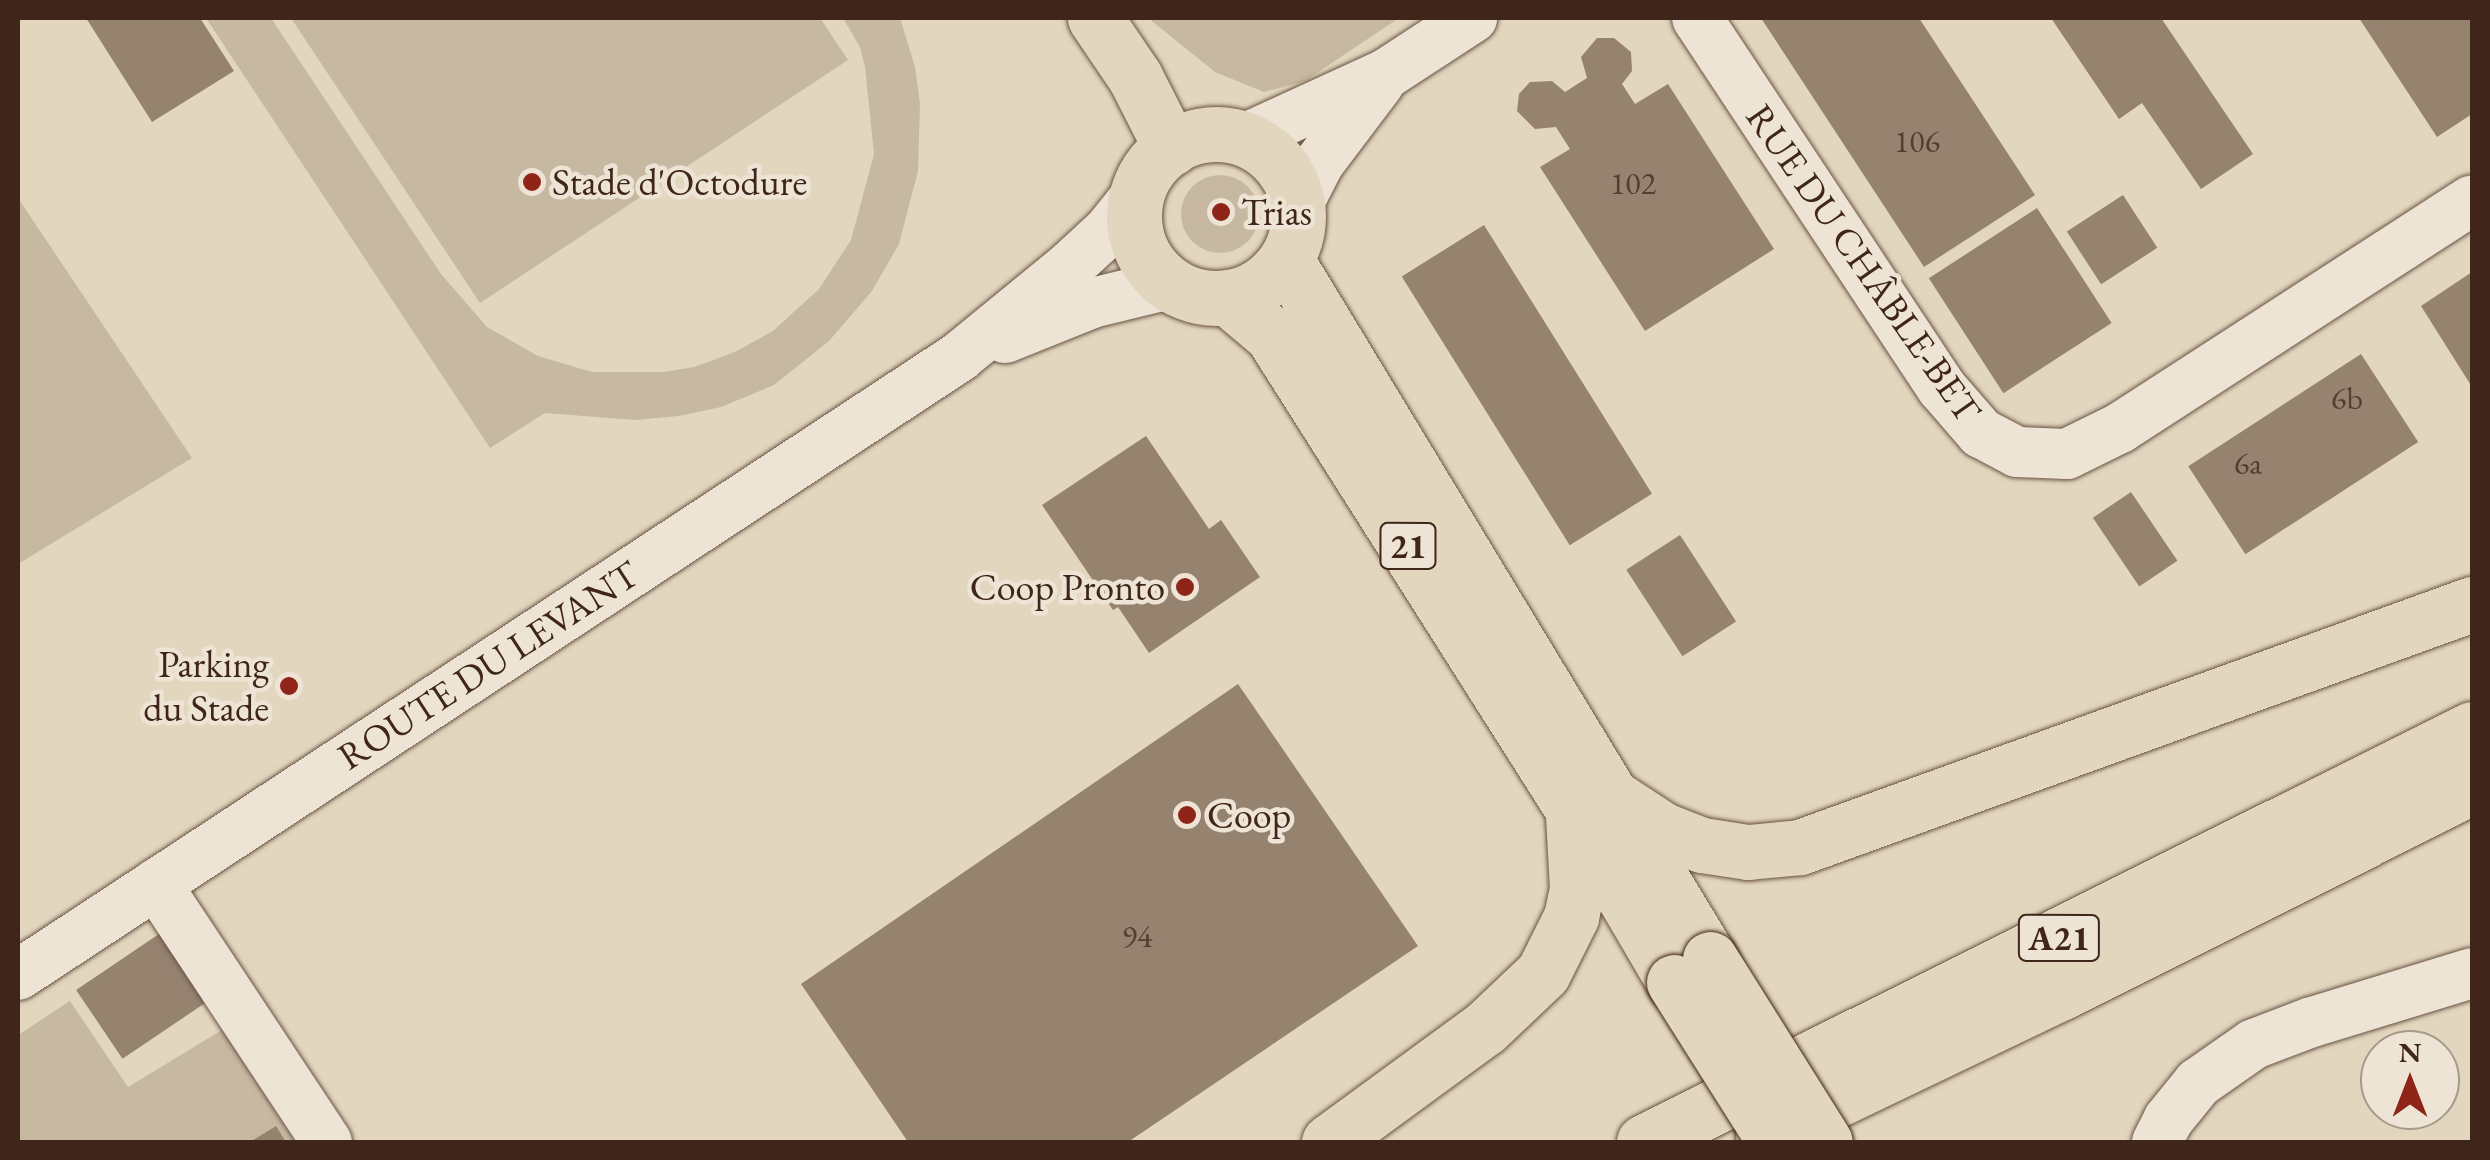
<!DOCTYPE html>
<html>
<head>
<meta charset="utf-8">
<style>
  body { margin:0 }
  #map { position:relative; width:2490px; height:1160px; overflow:hidden; background:#e3d6be; font-family:"EB Garamond",serif }
  div>[style] { position:absolute }
  .green>* { inset:0; background:#c7b8a2 }
  .round { border-radius:50% }
  .building>* { inset:0; background:#95826f; transform-origin:0 0 }
  .roads { filter:drop-shadow(0 0 2px #695243) drop-shadow(0 0 2px #695243) }
  .minor>* { height:50px; margin:-25px; padding:0 25px; transform-origin:25px; border-radius:25px; background:#ede4d5 }
  .major>* { height:55px; margin:-27.5px; padding:0 27.5px; transform-origin:27.5px; border-radius:27.5px; background:#e3d6be }
  .major>.ring { margin:-27.5px; padding:0; box-sizing:content-box; background:none; border:55px solid #e3d6be; border-radius:50% }
  .highway>* { height:55px; margin:-27.5px; padding:0 27.5px; transform-origin:27.5px; border-radius:27.5px; background:#e3d6be }
  .bridges { filter:drop-shadow(0 0 2px #40261a) drop-shadow(0 0 2px #40261a) }
  .highway-bridge>* { height:55px; margin:-27.5px; padding:0 27.5px; transform-origin:27.5px; border-radius:27.5px; background:#e3d6be }
  .dots>* { width:28px; height:28px; translate:-50% -50%; box-sizing:border-box; border:5px solid #ede4d5; border-radius:50% }
  span { translate:-50% -50%; white-space:nowrap; text-align:center; line-height:1.15; -webkit-text-stroke:9px #ede4d5; paint-order:stroke }
  .number-label { font-size:32px; color:#553d2f }
  .number-label span { -webkit-text-stroke-width:0 }
  .shield-label span { padding:2px 8px; background:#ede4d5; border:2px solid; border-radius:8px; -webkit-text-stroke-width:0 }
  .shield-label { font-size:35px; color:#40261a; font-weight:700 }
  .poi-label { font-size:38px; color:#40261a }
  .left { translate:0 -50%; text-align:left }
  .right { translate:-100% -50%; text-align:right }
  .street-label { font-size:38px; color:#40261a }
  .frame { position:absolute; inset:0; border:20px solid #40261a; pointer-events:none }
  .north { position:absolute; left:2360px; top:1030px; width:100px; height:100px; box-sizing:border-box; background:#ede4d5; border:2px solid #a8988a; border-radius:50%; rotate:0deg; font-size:28px; font-weight:700; line-height:40px; text-align:center; color:#40261a }
  .north::after { content:''; display:block; margin:auto; width:35px; height:45px; background:#8f2418; clip-path:polygon(50% 0,100% 100%,50% 72%,0 100%) }
</style>
</head>
<body>
<div id="map">
  <div class="green">
    <i style="clip-path:polygon(206px 18px,271px 18px,441px 274px,487px 327px,538px 356px,592px 372px,664px 372px,694px 367px,735px 352px,773px 331px,819px 289px,851px 240px,874px 154px,865px 67px,860px 47px,843px 18px,900px 18px,915px 67px,920px 103px,918px 171px,899px 244px,872px 291px,829px 341px,774px 385px,721px 407px,679px 416px,635px 420px,545px 413px,490px 448px)"></i>
    <i style="clip-path:polygon(291px 18px,820px 18px,848px 60px,480px 303px)"></i>
    <i style="clip-path:polygon(1148px 18px,1399px 18px,1305px 81px,1264px 92px,1215px 72px)"></i>
    <i class="round" style="left:1181px;top:175px;width:78px;height:78px"></i>
    <i style="clip-path:polygon(18px 198px,192px 458px,18px 564px)"></i>
    <i style="clip-path:polygon(70px 1001px,128px 1087px,222px 1030px,295px 1142px,18px 1142px,18px 1035px)"></i>
  </div>
  <div class="building">
    <i style="clip-path:polygon(86px 18px,200px 18px,234px 71px,152px 122px)"></i>
    <i style="clip-path:polygon(1761px 18px,1919px 18px,2035px 195px,1924px 267px)"></i>
    <i style="clip-path:polygon(2051px 18px,2161px 18px,2253px 154px,2201px 189px,2142px 103px,2119px 119px)"></i>
    <i style="clip-path:polygon(2359px 18px,2472px 18px,2472px 114px,2437px 137px)"></i>
    <i style="clip-path:polygon(1597px 38px,1614px 38px,1631px 52px,1632px 71px,1622px 84px,1635px 104px,1668px 84px,1774px 249px,1645px 331px,1540px 167px,1570px 149px,1556px 127px,1535px 129px,1517px 111px,1519px 94px,1530px 82px,1552px 81px,1565px 92px,1587px 78px,1581px 57px)"></i>
    <i style="left:2123px;top:195px;width:63px;height:67px;rotate:57deg"></i>
    <i style="left:2037px;top:208px;width:137px;height:129px;rotate:57deg"></i>
    <i style="left:1484px;top:225px;width:317px;height:97px;rotate:58deg"></i>
    <i style="clip-path:polygon(2472px 272px,2472px 387px,2421px 306px)"></i>
    <i style="left:2361px;top:354px;width:105px;height:206px;rotate:57deg"></i>
    <i style="clip-path:polygon(1146px 436px,1209px 529px,1221px 520px,1260px 577px,1149px 653px,1118px 607px,1113px 610px,1042px 505px)"></i>
    <i style="left:2131px;top:492px;width:83px;height:46px;rotate:56deg"></i>
    <i style="left:1680px;top:535px;width:103px;height:64px;rotate:57deg"></i>
    <i style="clip-path:polygon(1238px 684px,1418px 946px,1128px 1142px,908px 1142px,801px 984px)"></i>
    <i style="left:159px;top:934px;width:83px;height:100px;rotate:56deg"></i>
    <i style="clip-path:polygon(276px 1126px,286px 1142px,250px 1142px)"></i>
  </div>
  <div class="roads">
    <div class="minor">
      <i style="left:1697px;top:18px;width:444px;rotate:56.5deg"></i>
      <i style="left:1942px;top:388px;width:60px;rotate:49.1deg"></i>
      <i style="left:1981px;top:433px;width:41px;rotate:27.8deg"></i>
      <i style="left:2017px;top:452px;width:50px;rotate:2.3deg"></i>
      <i style="left:2067px;top:454px;width:59px;rotate:-26.1deg"></i>
      <i style="left:2120px;top:428px;width:419px;rotate:-32.9deg"></i>
      <i style="left:1244px;top:139px;width:156px;rotate:-24.6deg"></i>
      <i style="left:1386px;top:74px;width:103px;rotate:-33.1deg"></i>
      <i style="left:1298px;top:204px;width:46px;rotate:-62.9deg"></i>
      <i style="left:1319px;top:163px;width:101px;rotate:-53deg"></i>
      <i style="left:1005px;top:338px;width:94px;rotate:-21.9deg"></i>
      <i style="left:1092px;top:303px;width:80px;rotate:-13.7deg"></i>
      <i style="left:156px;top:884px;width:310px;rotate:56.5deg"></i>
      <i style="left:18px;top:975px;width:1126px;rotate:-33.29deg"></i>
      <i style="left:959px;top:357px;width:144px;rotate:-39.3deg"></i>
      <i style="left:1070px;top:266px;width:53px;rotate:-42.7deg"></i>
      <i style="left:1109px;top:230px;width:45px;rotate:-51.3deg"></i>
      <i style="left:2157px;top:1142px;width:25px;rotate:-63deg"></i>
      <i style="left:2168px;top:1120px;width:48px;rotate:-51deg"></i>
      <i style="left:2198px;top:1083px;width:68px;rotate:-34.9deg"></i>
      <i style="left:2254px;top:1044px;width:62px;rotate:-20.8deg"></i>
      <i style="left:2312px;top:1022px;width:167px;rotate:-17deg"></i>
    </div>
    <div class="major">
      <i style="left:1095px;top:18px;width:71px;rotate:55.9deg"></i>
      <i style="left:1135px;top:77px;width:80px;rotate:63.1deg"></i>
      <i class="ring" style="left:1134px;top:134px;width:109px;height:109px"></i>
    </div>
    <div class="highway">
      <i style="left:1286px;top:260px;width:818px;rotate:58.76deg"></i>
      <i style="left:1227px;top:297px;width:59px;rotate:40.2deg"></i>
      <i style="left:1272px;top:335px;width:560px;rotate:57.62deg"></i>
      <i style="left:1572px;top:808px;width:202px;rotate:59.6deg"></i>
      <i style="left:1605px;top:792px;width:69px;rotate:33.2deg"></i>
      <i style="left:1663px;top:830px;width:42px;rotate:21deg"></i>
      <i style="left:1702px;top:845px;width:47px;rotate:8.7deg"></i>
      <i style="left:1748px;top:852px;width:52px;rotate:-5.5deg"></i>
      <i style="left:1800px;top:847px;width:715px;rotate:-19.88deg"></i>
      <i style="left:1763px;top:1135px;width:331px;rotate:-25.6deg"></i>
      <i style="left:2062px;top:992px;width:458px;rotate:-26.6deg"></i>
      <i style="left:1329px;top:1142px;width:193px;rotate:-36.2deg"></i>
      <i style="left:1485px;top:1028px;width:80px;rotate:-43.5deg"></i>
      <i style="left:1543px;top:973px;width:63px;rotate:-63.4deg"></i>
      <i style="left:1571px;top:917px;width:29px;rotate:-78deg"></i>
      <i style="left:1577px;top:889px;width:73px;rotate:-93.1deg"></i>
      <i style="left:1644px;top:1142px;width:925px;rotate:-26.51deg"></i>
    </div>
  </div>
  <div class="bridges">
    <div class="highway-bridge">
      <i style="left:1710px;top:959px;width:216px;rotate:57.9deg"></i>
      <i style="left:1674px;top:982px;width:189px;rotate:57.7deg"></i>
    </div>
  </div>
  <div class="dots">
    <i style="left:532px;top:182px;background:#8f2418"></i>
    <i style="left:1221px;top:212px;background:#8f2418"></i>
    <i style="left:1185px;top:587px;background:#8f2418"></i>
    <i style="left:289px;top:686px;background:#8f2418"></i>
    <i style="left:1187px;top:815px;background:#8f2418"></i>
  </div>
  <div class="number-label">
    <span style="left:1917px;top:141px">106</span>
    <span style="left:1633px;top:183px">102</span>
    <span style="left:2347px;top:398px">6b</span>
    <span style="left:2248px;top:463px">6a</span>
    <span style="left:1137px;top:936px">94</span>
  </div>
  <div class="shield-label">
    <span style="left:1408px;top:546px">21</span>
    <span style="left:2059px;top:938px">A21</span>
  </div>
  <div class="poi-label">
    <span class="left" style="left:552px;top:182px">Stade d'Octodure</span>
    <span class="left" style="left:1241px;top:212px">Trias</span>
    <span class="right" style="left:1165px;top:587px">Coop Pronto</span>
    <span class="right" style="left:269px;top:686px">Parking<br>du Stade</span>
    <span class="left" style="left:1207px;top:815px">Coop</span>
  </div>
  <div class="street-label">
    <span style="left:1864px;top:263px;rotate:55deg">RUE DU CHÂBLE-BET</span>
    <span style="left:488px;top:665px;rotate:-33deg">ROUTE DU LEVANT</span>
  </div>
  <div class="frame"></div>
  <div class="north">N</div>
</div>
</body>
</html>
